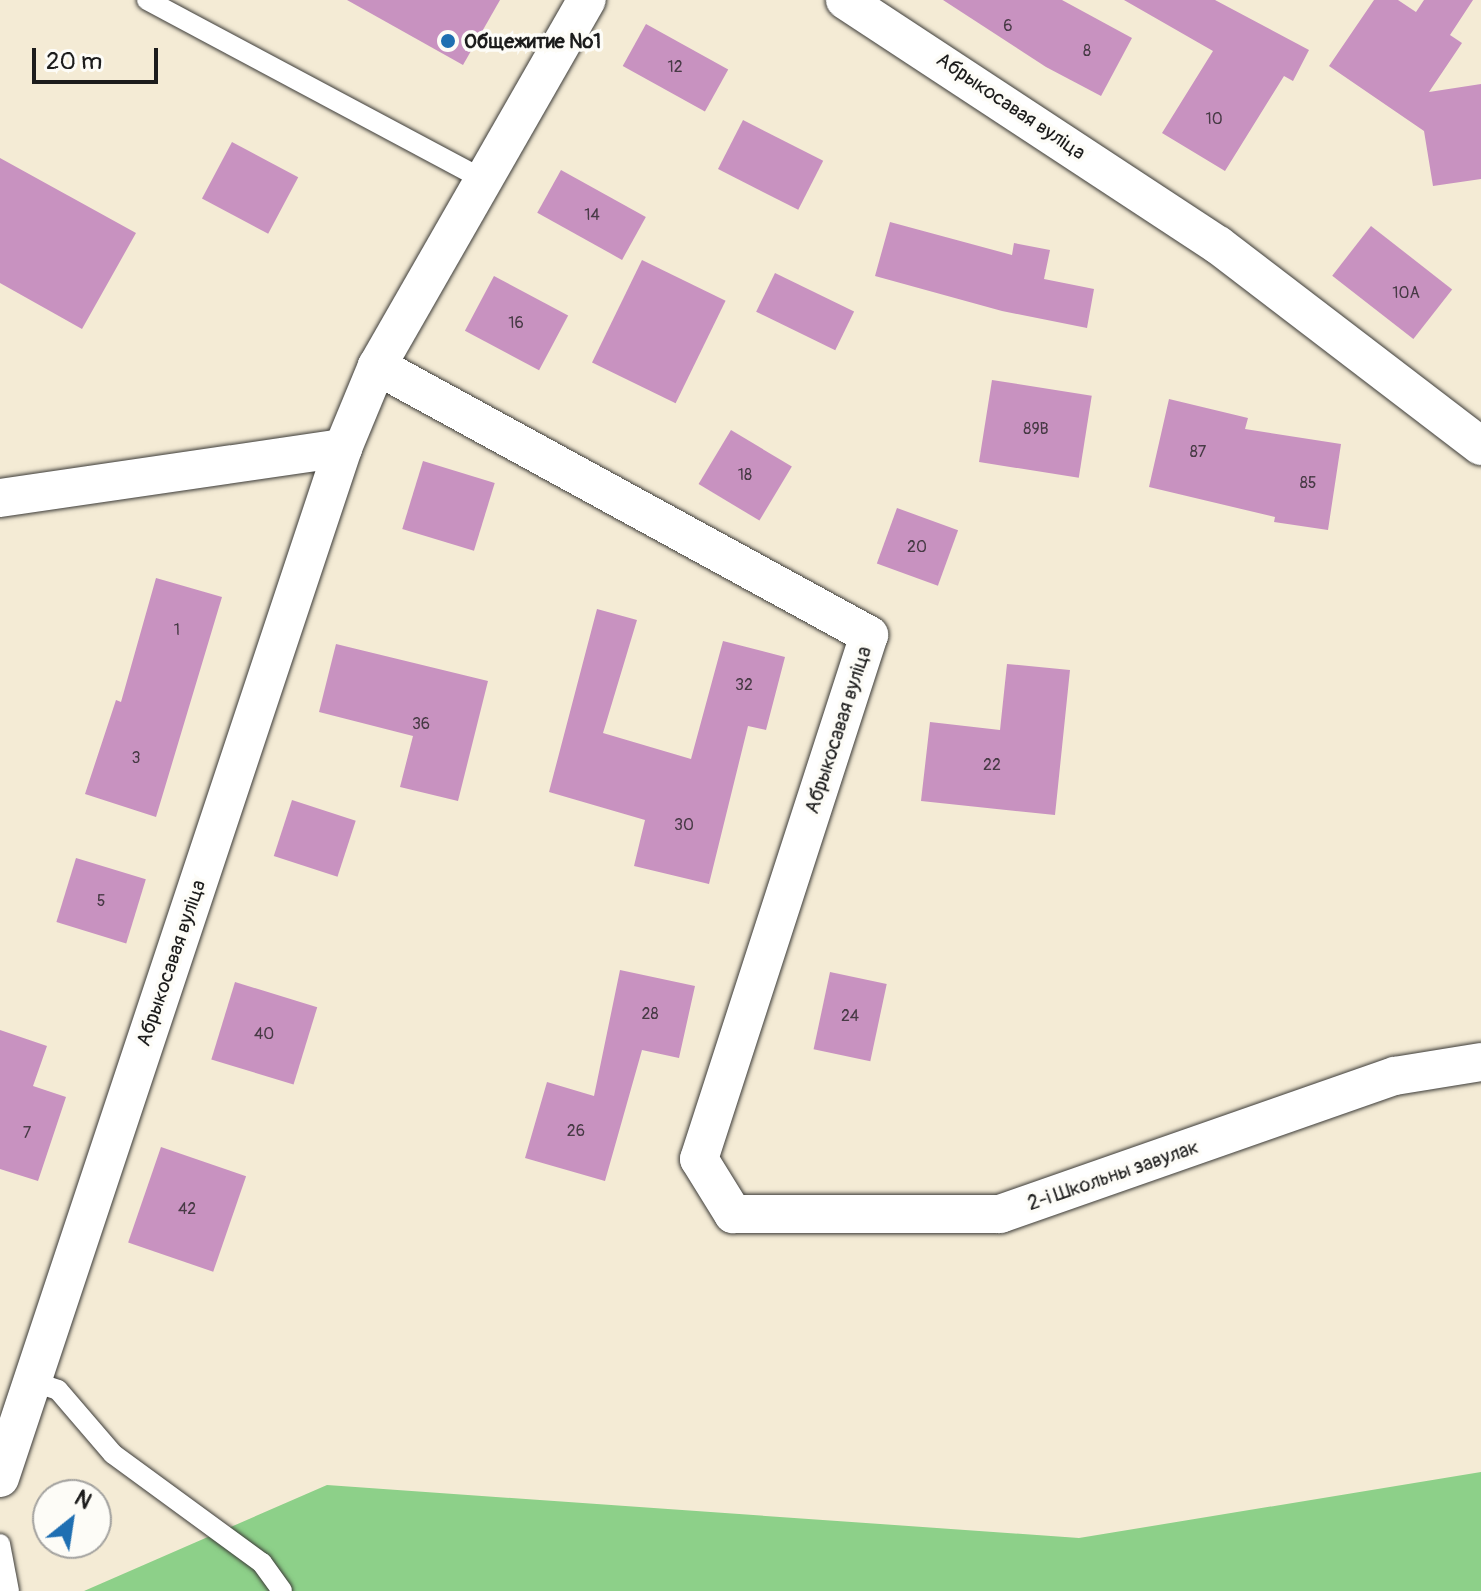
<!DOCTYPE html>
<html>
<head>
<meta charset="utf-8">
<style>
  body { margin:0 }
  #map { position:relative; width:1481px; height:1591px; overflow:hidden; background:#f4ebd5; font-family:Pangolin,sans-serif }
  div>[style] { position:absolute }
  .green>* { inset:0; background:#8dd089 }
  .building>* { inset:0; background:#c892c0; transform-origin:0 0 }
  .roads { filter:drop-shadow(0 0 2px #3c3b38) drop-shadow(0 0 2px #3c3b38) }
  .lane>* { height:20px; margin:-10px; padding:0 10px; transform-origin:10px; border-radius:10px; background:#fff }
  .street>* { height:38px; margin:-19px; padding:0 19px; transform-origin:19px; border-radius:19px; background:#fff }
  .dots>* { width:22px; height:22px; translate:-50% -50%; box-sizing:border-box; border:4px solid #fdfcf7; border-radius:50% }
  span { translate:-50% -50%; white-space:nowrap; text-align:center; line-height:1.15; -webkit-text-stroke:7px #fdfcf7; paint-order:stroke }
  .number-label { font-size:16px; color:#473a45 }
  .number-label span { -webkit-text-stroke-width:0 }
  .poi-label { font-size:20px; color:#1c1c1c; font-weight:700 }
  .left { translate:0 -50%; text-align:left }
  .street-label { font-size:20px; color:#1c1c1c }
  .north { position:absolute; left:32px; top:1479px; width:80px; height:80px; box-sizing:border-box; background:#fdfcf7; border:2px solid #a3a29f; border-radius:50%; rotate:30deg; font-size:22px; font-weight:700; line-height:32px; text-align:center; color:#1c1c1c }
  .north::after { content:''; display:block; margin:auto; width:28px; height:36px; background:#1f6fb2; clip-path:polygon(50% 0,100% 100%,50% 72%,0 100%) }
  .scale { position:absolute; left:32px; top:48px; width:126px; height:36px; box-sizing:border-box; border:4px solid #1c1c1c; border-top:0; padding-left:10px; font-size:24px; line-height:28px; white-space:nowrap; color:#1c1c1c; -webkit-text-stroke:6px #fdfcf7; paint-order:stroke }
</style>
</head>
<body>
<div id="map">
  <div class="green">
    <i style="clip-path:polygon(1481px 1472px,1481px 1591px,84px 1591px,327px 1485px,1079px 1538px)"></i>
  </div>
  <div class="building">
    <i style="clip-path:polygon(347px 0,500px 0,463px 65px)"></i>
    <i style="clip-path:polygon(943px 0,1062px 0,1132px 38px,1101px 96px,1046px 67px)"></i>
    <i style="clip-path:polygon(1124px 0,1215px 0,1309px 50px,1293px 81px,1284px 76px,1225px 171px,1162px 133px,1213px 51px)"></i>
    <i style="clip-path:polygon(1374px 0,1398px 0,1416px 12px,1424px 0,1473px 0,1450px 35px,1462px 43px,1429px 92px,1481px 84px,1481px 179px,1433px 186px,1424px 131px,1329px 66px)"></i>
    <i style="left:646px;top:24px;width:94px;height:48px;rotate:29deg"></i>
    <i style="left:743px;top:120px;width:90px;height:55px;rotate:27deg"></i>
    <i style="left:232px;top:142px;width:75px;height:64px;rotate:28deg"></i>
    <i style="clip-path:polygon(0 158px,136px 233px,82px 329px,0 283px)"></i>
    <i style="left:561px;top:170px;width:97px;height:49px;rotate:29deg"></i>
    <i style="clip-path:polygon(890px 222px,1012px 255px,1014px 243px,1050px 250px,1044px 279px,1094px 289px,1087px 328px,1002px 311px,875px 276px)"></i>
    <i style="left:1371px;top:226px;width:103px;height:63px;rotate:38deg"></i>
    <i style="left:642px;top:260px;width:93px;height:114px;rotate:26deg"></i>
    <i style="left:775px;top:273px;width:88px;height:43px;rotate:26deg"></i>
    <i style="left:494px;top:276px;width:84px;height:62px;rotate:28deg"></i>
    <i style="left:992px;top:380px;width:101px;height:83px;rotate:9deg"></i>
    <i style="clip-path:polygon(1169px 399px,1248px 418px,1245px 429px,1341px 444px,1328px 530px,1274px 522px,1275px 517px,1149px 487px)"></i>
    <i style="left:731px;top:430px;width:71px;height:63px;rotate:31deg"></i>
    <i style="left:423px;top:461px;width:75px;height:71px;rotate:17deg"></i>
    <i style="left:897px;top:508px;width:65px;height:59px;rotate:20deg"></i>
    <i style="clip-path:polygon(156px 578px,222px 597px,156px 817px,85px 794px,116px 700px,121px 702px)"></i>
    <i style="clip-path:polygon(597px 609px,637px 620px,603px 733px,691px 759px,723px 641px,785px 657px,766px 730px,748px 726px,709px 884px,634px 866px,645px 820px,549px 792px)"></i>
    <i style="clip-path:polygon(336px 644px,488px 681px,458px 801px,400px 787px,413px 736px,319px 712px)"></i>
    <i style="clip-path:polygon(1007px 664px,1070px 670px,1055px 815px,921px 801px,930px 722px,1000px 730px)"></i>
    <i style="left:292px;top:800px;width:67px;height:59px;rotate:18deg"></i>
    <i style="left:76px;top:858px;width:73px;height:67px;rotate:17deg"></i>
    <i style="clip-path:polygon(620px 970px,695px 986px,679px 1058px,642px 1050px,605px 1181px,525px 1158px,547px 1082px,594px 1096px)"></i>
    <i style="left:830px;top:972px;width:58px;height:79px;rotate:12deg"></i>
    <i style="left:235px;top:982px;width:86px;height:81px;rotate:17deg"></i>
    <i style="clip-path:polygon(0 1030px,47px 1046px,33px 1086px,66px 1097px,38px 1181px,0 1169px)"></i>
    <i style="left:161px;top:1147px;width:90px;height:101px;rotate:19deg"></i>
  </div>
  <div class="roads">
    <div class="lane">
      <i style="left:147px;top:0;width:382px;rotate:28.1deg"></i>
      <i style="left:31px;top:1381px;width:28px;rotate:18deg"></i>
      <i style="left:58px;top:1390px;width:84px;rotate:49.3deg"></i>
      <i style="left:113px;top:1454px;width:185px;rotate:36.2deg"></i>
      <i style="left:262px;top:1563px;width:34px;rotate:54deg"></i>
      <i style="left:0;top:1544px;width:48px;rotate:79.2deg"></i>
    </div>
    <div class="street">
      <i style="left:845px;top:0;width:446px;rotate:33.3deg"></i>
      <i style="left:1218px;top:245px;width:331px;rotate:37.4deg"></i>
      <i style="left:377px;top:366px;width:561px;rotate:28.67deg"></i>
      <i style="left:869px;top:635px;width:551px;rotate:107.97deg"></i>
      <i style="left:699px;top:1159px;width:65px;rotate:58.3deg"></i>
      <i style="left:733px;top:1214px;width:267px"></i>
      <i style="left:1000px;top:1214px;width:418px;rotate:-19.3deg"></i>
      <i style="left:1395px;top:1076px;width:87px;rotate:-9.2deg"></i>
      <i style="left:0;top:498px;width:347px;rotate:-8.3deg"></i>
      <i style="left:0;top:1478px;width:1086px;rotate:-71.58deg"></i>
      <i style="left:343px;top:448px;width:89px;rotate:-67.5deg"></i>
      <i style="left:377px;top:366px;width:422px;rotate:-60.2deg"></i>
    </div>
  </div>
  <div class="dots">
    <i style="left:448px;top:41px;background:#1f6fb2"></i>
  </div>
  <div class="number-label">
    <span style="left:1008px;top:26px">6</span>
    <span style="left:1087px;top:51px">8</span>
    <span style="left:675px;top:67px">12</span>
    <span style="left:1214px;top:119px">10</span>
    <span style="left:592px;top:215px">14</span>
    <span style="left:1406px;top:293px">10А</span>
    <span style="left:516px;top:323px">16</span>
    <span style="left:1036px;top:429px">89В</span>
    <span style="left:1198px;top:452px">87</span>
    <span style="left:745px;top:475px">18</span>
    <span style="left:1308px;top:483px">85</span>
    <span style="left:917px;top:547px">20</span>
    <span style="left:177px;top:630px">1</span>
    <span style="left:744px;top:685px">32</span>
    <span style="left:421px;top:724px">36</span>
    <span style="left:136px;top:758px">3</span>
    <span style="left:992px;top:765px">22</span>
    <span style="left:684px;top:825px">30</span>
    <span style="left:101px;top:901px">5</span>
    <span style="left:650px;top:1014px">28</span>
    <span style="left:850px;top:1016px">24</span>
    <span style="left:264px;top:1034px">40</span>
    <span style="left:576px;top:1131px">26</span>
    <span style="left:27px;top:1133px">7</span>
    <span style="left:187px;top:1209px">42</span>
  </div>
  <div class="poi-label">
    <span class="left" style="left:464px;top:41px">Общежитие №1</span>
  </div>
  <div class="street-label">
    <span style="left:1011px;top:106px;rotate:34deg">Абрыкосавая вуліца</span>
    <span style="left:838px;top:730px;rotate:-72deg">Абрыкосавая вуліца</span>
    <span style="left:171px;top:963px;rotate:-71deg">Абрыкосавая вуліца</span>
    <span style="left:1113px;top:1175px;rotate:-19deg">2-і Школьны завулак</span>
  </div>
  <div class="north">N</div>
  <div class="scale">20 m</div>
</div>
</body>
</html>
